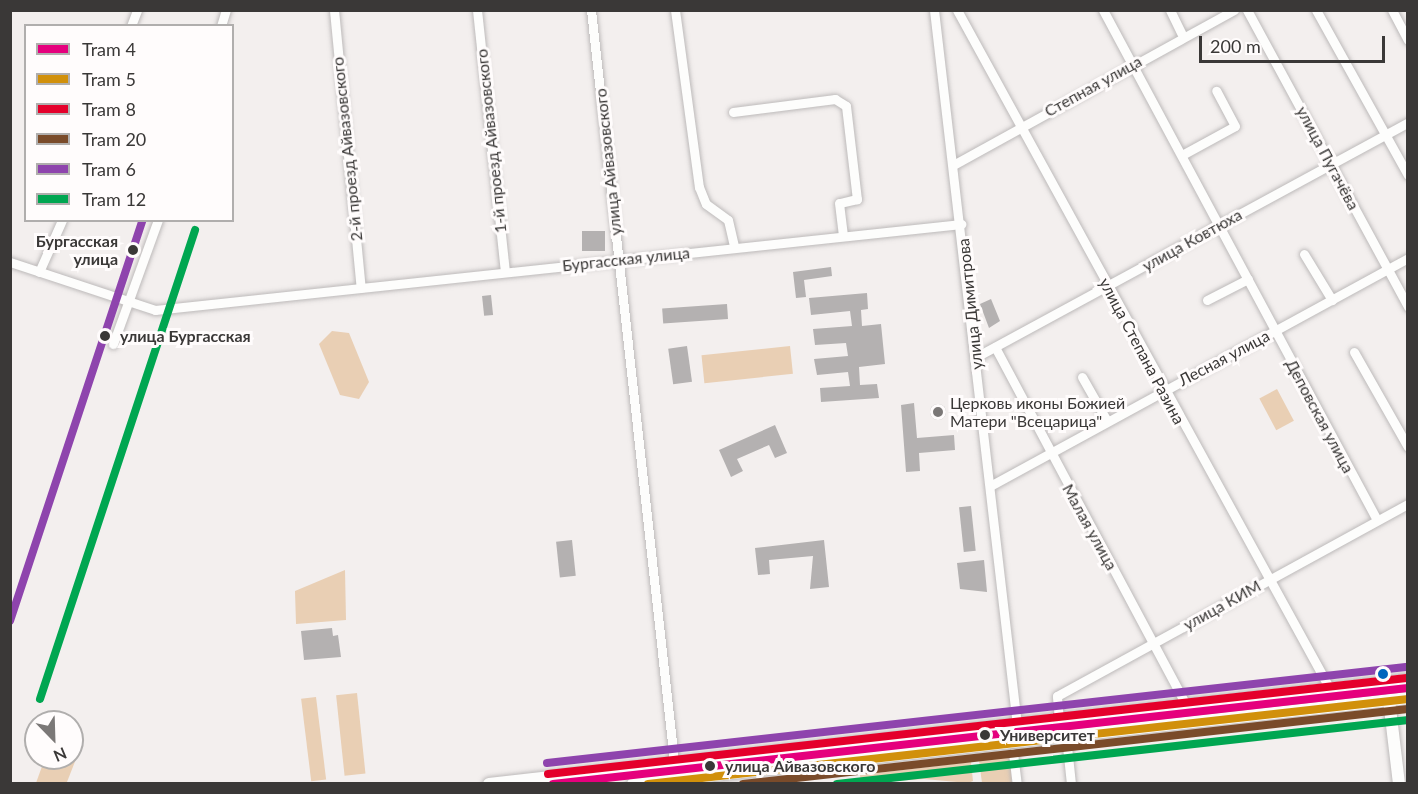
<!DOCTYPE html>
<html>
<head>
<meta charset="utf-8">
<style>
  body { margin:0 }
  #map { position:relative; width:1418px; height:794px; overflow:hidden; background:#f3efee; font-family:Lato,sans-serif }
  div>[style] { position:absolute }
  .green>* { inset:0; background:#e9cfb4; transform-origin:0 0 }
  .building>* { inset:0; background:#b4b1b1; transform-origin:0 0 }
  .round { border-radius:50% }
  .roads { filter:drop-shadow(0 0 2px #bdbaba) drop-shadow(0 0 2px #bdbaba) }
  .minor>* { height:9px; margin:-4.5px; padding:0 4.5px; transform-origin:4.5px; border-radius:4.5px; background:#fdfdfc }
  .major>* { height:12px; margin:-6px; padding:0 6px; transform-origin:6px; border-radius:6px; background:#fdfdfc }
  .tram-1>* { height:8px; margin:-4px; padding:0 4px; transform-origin:4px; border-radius:4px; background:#e5007d }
  .tram-2>* { height:8px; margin:-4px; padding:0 4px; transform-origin:4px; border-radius:4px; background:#d1900b }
  .tram-3>* { height:8px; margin:-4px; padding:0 4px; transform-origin:4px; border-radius:4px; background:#e4002b }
  .tram-4>* { height:8px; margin:-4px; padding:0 4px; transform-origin:4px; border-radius:4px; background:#7a4b2a }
  .tram-5>* { height:8px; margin:-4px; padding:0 4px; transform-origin:4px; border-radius:4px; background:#8e44ad }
  .tram-6>* { height:8px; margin:-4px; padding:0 4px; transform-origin:4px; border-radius:4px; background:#00a651 }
  .dots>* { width:16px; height:16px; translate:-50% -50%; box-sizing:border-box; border:3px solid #fffcfc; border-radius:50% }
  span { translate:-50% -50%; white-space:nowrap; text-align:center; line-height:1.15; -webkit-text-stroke:6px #fffcfc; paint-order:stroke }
  .street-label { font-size:16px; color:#3a3837 }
  .stop-label { font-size:16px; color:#3a3837; font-weight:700 }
  .right { translate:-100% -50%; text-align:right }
  .left { translate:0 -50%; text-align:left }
  .poi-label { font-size:16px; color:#3a3837 }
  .frame { position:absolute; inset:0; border:12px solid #3a3837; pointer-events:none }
  .legend { position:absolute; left:24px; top:24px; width:210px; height:198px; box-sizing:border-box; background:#fffcfc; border:2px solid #b0aead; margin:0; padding:8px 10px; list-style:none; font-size:18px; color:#3a3837 }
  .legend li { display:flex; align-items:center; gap:12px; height:30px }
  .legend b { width:30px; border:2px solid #b0aead }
  .north { position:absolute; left:24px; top:710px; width:60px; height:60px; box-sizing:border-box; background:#fffcfc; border:2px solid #b0aead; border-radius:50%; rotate:157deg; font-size:16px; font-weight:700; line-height:24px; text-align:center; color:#3a3837 }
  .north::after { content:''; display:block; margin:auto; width:21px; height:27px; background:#7b7877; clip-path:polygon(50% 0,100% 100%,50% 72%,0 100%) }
  .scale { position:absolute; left:1199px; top:36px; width:186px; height:27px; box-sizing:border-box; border:3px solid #3a3837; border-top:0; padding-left:8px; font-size:18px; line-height:21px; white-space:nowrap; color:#3a3837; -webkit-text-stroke:4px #fffcfc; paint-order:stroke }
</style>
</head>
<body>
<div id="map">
  <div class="green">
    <i style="clip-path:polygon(332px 331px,349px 333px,369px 382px,359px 399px,340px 395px,319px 344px)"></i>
    <i style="left:790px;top:346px;width:28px;height:89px;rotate:84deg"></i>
    <i style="left:1277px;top:389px;width:36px;height:20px;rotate:62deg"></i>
    <i style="clip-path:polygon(345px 570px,346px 620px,296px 624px,295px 591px)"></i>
    <i style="left:357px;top:693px;width:81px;height:21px;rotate:84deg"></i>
    <i style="left:316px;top:697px;width:83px;height:15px;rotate:83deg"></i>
    <i style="clip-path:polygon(1010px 757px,1012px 783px,982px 783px,979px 760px)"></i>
    <i style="clip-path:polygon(45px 758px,76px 759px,67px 782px,36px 783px)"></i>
    <i style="clip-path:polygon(971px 762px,973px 781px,968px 783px,924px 779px,861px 783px,860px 775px)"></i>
  </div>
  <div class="building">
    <i style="left:605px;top:231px;width:20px;height:23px;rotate:90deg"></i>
    <i style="clip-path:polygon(831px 267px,832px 276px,804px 280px,806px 297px,796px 298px,793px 272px)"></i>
    <i style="clip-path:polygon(867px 293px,868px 309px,861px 310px,862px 326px,881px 324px,885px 364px,859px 367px,860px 385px,877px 384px,879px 398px,821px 402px,820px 388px,850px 386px,848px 372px,817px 375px,814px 359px,848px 356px,846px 343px,815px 345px,813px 329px,852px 326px,850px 311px,811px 315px,809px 298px)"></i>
    <i style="left:491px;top:295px;width:20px;height:9px;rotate:84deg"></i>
    <i style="clip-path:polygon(991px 299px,1000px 321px,989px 328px,980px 304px)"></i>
    <i style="left:727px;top:304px;width:15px;height:65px;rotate:86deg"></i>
    <i style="left:687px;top:346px;width:36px;height:19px;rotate:82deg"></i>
    <i style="clip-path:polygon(914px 403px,917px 438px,954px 435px,955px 450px,919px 453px,920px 471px,906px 472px,901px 405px)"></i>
    <i class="round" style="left:930px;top:404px;width:16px;height:16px"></i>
    <i style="clip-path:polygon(775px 425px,787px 453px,775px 458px,769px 445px,737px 459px,743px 471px,731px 477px,719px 450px)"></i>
    <i style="left:971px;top:506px;width:45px;height:12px;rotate:84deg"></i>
    <i style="left:572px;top:540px;width:36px;height:16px;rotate:84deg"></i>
    <i style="clip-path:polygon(824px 540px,829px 587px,810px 589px,813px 556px,769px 560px,770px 574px,758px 575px,755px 548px)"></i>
    <i style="clip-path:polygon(984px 560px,987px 592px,960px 589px,957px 563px)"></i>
    <i style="clip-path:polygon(332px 628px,333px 636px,338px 635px,341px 657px,304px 660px,301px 631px)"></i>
  </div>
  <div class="roads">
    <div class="minor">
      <i style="left:334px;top:10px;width:279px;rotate:84.5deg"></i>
      <i style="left:477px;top:10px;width:263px;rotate:83.9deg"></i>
      <i style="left:591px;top:10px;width:774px;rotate:83.69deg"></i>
      <i style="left:675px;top:10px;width:179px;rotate:82.3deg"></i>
      <i style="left:699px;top:187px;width:18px;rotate:68deg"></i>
      <i style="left:706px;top:204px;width:27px;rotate:36deg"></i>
      <i style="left:728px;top:220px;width:28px;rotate:77deg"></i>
      <i style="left:934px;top:10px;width:737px;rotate:83.38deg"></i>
      <i style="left:957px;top:10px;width:775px;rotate:61.22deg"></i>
      <i style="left:1103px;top:10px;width:579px;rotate:61.75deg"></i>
      <i style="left:1170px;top:10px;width:30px;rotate:64deg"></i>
      <i style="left:1247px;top:10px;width:338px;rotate:61.5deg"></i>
      <i style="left:1316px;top:10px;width:189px;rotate:60.9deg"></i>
      <i style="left:1392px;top:10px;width:34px;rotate:62deg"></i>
      <i style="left:131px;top:26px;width:17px;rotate:-69deg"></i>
      <i style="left:221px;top:26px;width:17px;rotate:-73deg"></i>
      <i style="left:733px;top:112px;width:103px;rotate:-7.3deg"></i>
      <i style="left:835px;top:99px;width:13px;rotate:32deg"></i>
      <i style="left:846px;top:106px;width:94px;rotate:83.3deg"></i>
      <i style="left:857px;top:199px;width:18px;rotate:167deg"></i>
      <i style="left:839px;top:203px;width:32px;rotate:83deg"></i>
      <i style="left:1182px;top:155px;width:60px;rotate:-28.7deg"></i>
      <i style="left:1235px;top:126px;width:40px;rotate:-118deg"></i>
      <i style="left:955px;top:164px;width:319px;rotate:-28.9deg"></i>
      <i style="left:1304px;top:254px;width:54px;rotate:58.7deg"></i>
      <i style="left:10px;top:262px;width:153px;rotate:18.3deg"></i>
      <i style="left:155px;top:310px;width:811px;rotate:-6.09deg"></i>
      <i style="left:39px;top:272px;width:57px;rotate:-66.1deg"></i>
      <i style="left:1207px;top:300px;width:46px;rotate:-27.1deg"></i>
      <i style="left:113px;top:344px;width:132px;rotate:-70.1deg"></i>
      <i style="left:995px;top:347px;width:407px;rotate:61.9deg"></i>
      <i style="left:1354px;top:352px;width:109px;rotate:60.4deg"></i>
      <i style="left:976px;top:357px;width:492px;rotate:-28.5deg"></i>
      <i style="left:1082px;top:377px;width:51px;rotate:60.4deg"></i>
      <i style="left:990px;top:486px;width:476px;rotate:-28.6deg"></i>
      <i style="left:1059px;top:720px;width:24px;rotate:-95deg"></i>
      <i style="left:1057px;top:696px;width:400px;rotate:-28.7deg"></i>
      <i style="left:1066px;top:737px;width:47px;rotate:83.9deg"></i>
      <i style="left:1013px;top:753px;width:31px;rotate:83deg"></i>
    </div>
    <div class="major">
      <i style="left:1389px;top:700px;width:85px;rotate:83.2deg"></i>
      <i style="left:489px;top:784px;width:925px;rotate:-6.46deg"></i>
      <i style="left:633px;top:784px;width:780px;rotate:-6.33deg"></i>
    </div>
  </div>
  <div class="tram-1">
    <i style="left:553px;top:784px;width:860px;rotate:-6.41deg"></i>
  </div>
  <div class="tram-2">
    <i style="left:648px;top:784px;width:765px;rotate:-6.38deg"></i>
  </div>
  <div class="tram-3">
    <i style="left:548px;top:774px;width:864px;rotate:-6.38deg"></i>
  </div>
  <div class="tram-4">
    <i style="left:743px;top:784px;width:669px;rotate:-6.43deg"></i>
  </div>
  <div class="tram-5">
    <i style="left:10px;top:621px;width:422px;rotate:-71.7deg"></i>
    <i style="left:547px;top:763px;width:864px;rotate:-6.38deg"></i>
  </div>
  <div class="tram-6">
    <i style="left:40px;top:699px;width:494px;rotate:-71.7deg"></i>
    <i style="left:837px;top:784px;width:575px;rotate:-6.4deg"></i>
  </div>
  <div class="dots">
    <i style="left:133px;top:250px;background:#3a3837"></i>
    <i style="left:105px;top:336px;background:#3a3837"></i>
    <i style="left:938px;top:412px;background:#7b7877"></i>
    <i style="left:1383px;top:674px;background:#0065bd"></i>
    <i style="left:985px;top:735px;background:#3a3837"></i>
    <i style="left:710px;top:766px;background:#3a3837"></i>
  </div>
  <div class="street-label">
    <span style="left:1093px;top:86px;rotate:-29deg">Степная улица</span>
    <span style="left:491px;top:141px;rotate:-96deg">1-й проезд Айвазовского</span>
    <span style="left:347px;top:149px;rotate:-96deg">2-й проезд Айвазовского</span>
    <span style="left:1328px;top:158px;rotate:62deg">улица Пугачёва</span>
    <span style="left:608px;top:162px;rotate:-96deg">улица Айвазовского</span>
    <span style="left:1192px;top:240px;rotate:-29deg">улица Ковтюха</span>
    <span style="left:626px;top:259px;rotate:-6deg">Бургасская улица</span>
    <span style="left:970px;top:304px;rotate:-96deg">улица Димитрова</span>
    <span style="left:1142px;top:351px;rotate:62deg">улица Степана Разина</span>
    <span style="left:1224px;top:358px;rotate:-28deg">Лесная улица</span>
    <span style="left:1320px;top:416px;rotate:62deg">Деповская улица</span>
    <span style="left:1090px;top:527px;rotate:61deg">Малая улица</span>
    <span style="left:1222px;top:605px;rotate:-29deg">улица КИМ</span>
  </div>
  <div class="stop-label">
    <span class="right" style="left:118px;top:250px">Бургасская<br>улица</span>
    <span class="left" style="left:120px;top:336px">улица Бургасская</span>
    <span class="left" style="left:1000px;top:735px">Университет</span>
    <span class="left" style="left:725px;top:766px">улица Айвазовского</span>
  </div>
  <div class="poi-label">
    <span class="left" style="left:950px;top:412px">Церковь иконы Божией<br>Матери "Всецарица"</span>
  </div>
  <div class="frame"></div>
  <ul class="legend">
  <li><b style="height:8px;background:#e5007d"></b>Tram 4</li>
  <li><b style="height:8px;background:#d1900b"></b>Tram 5</li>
  <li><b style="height:8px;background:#e4002b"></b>Tram 8</li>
  <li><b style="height:8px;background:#7a4b2a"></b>Tram 20</li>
  <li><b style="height:8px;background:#8e44ad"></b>Tram 6</li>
  <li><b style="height:8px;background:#00a651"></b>Tram 12</li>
  </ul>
  <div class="north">N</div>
  <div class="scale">200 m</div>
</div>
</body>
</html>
